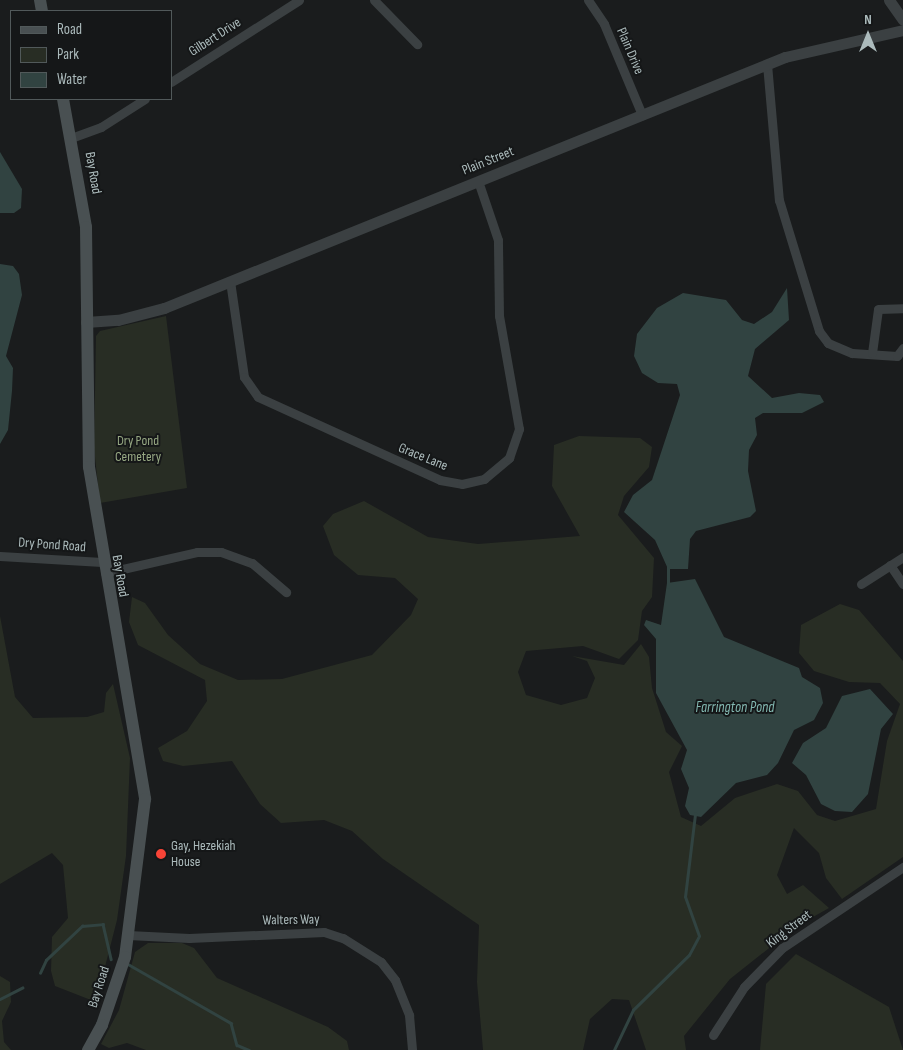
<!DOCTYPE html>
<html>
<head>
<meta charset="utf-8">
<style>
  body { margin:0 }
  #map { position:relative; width:903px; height:1050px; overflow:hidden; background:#1a1c1d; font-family:"Sofia Sans Condensed",sans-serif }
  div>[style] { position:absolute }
  .green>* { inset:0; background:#282d24 }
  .water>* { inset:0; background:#314341 }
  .stream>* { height:2.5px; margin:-1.25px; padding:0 1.25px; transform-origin:1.25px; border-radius:1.25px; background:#314341 }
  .minor>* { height:9px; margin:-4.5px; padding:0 4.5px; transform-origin:4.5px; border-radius:4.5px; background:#3b4042 }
  .tertiary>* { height:11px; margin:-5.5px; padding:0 5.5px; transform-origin:5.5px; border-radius:5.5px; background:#3b4042 }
  .secondary>* { height:12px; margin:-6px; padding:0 6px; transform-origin:6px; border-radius:6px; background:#495052 }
  .dots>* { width:14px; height:14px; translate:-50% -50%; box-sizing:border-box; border:2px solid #151718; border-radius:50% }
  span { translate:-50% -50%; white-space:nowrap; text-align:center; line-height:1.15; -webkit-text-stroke:4px #151718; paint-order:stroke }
  .street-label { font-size:14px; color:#acbbbc }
  .park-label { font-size:14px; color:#97a883 }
  .poi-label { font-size:14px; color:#acbbbc }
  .left { translate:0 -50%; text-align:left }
  .water-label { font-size:15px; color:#83b8b1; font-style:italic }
  .legend { position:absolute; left:10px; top:10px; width:162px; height:90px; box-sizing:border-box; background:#151718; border:1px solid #51595a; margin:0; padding:6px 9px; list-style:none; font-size:15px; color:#acbbbc }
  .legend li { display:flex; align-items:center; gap:10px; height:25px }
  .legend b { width:25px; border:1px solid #51595a }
  .north { position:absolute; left:843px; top:10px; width:50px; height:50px; -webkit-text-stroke:4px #151718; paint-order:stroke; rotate:0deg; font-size:14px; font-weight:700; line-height:20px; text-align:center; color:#acbbbc }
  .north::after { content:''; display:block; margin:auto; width:18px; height:22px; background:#acbbbc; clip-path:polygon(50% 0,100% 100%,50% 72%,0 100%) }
</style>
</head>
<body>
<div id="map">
  <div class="green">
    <i style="clip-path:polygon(166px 316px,187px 488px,100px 503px,94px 448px,96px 336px,100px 331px)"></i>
    <i style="clip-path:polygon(579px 436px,640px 438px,652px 447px,649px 467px,624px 496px,618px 515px,654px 558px,652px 597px,642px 611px,638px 640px,619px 659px,583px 646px,526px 651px,518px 672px,526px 695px,561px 705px,587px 698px,595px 678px,587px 661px,572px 656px,624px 665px,641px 644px,649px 657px,652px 688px,666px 732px,682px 746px,669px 772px,681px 817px,701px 826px,735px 798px,777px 784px,798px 791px,817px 815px,835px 821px,876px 809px,887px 741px,900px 704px,880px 683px,849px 682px,814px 671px,799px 653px,801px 625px,840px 604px,859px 610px,903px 661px,903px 857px,842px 899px,826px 878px,819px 853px,794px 828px,777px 875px,787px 894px,803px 885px,829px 908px,797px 926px,730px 979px,684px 1036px,686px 1050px,646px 1050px,629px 1000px,612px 999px,590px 1019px,583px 1050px,483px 1050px,477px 982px,479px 925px,383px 859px,352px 831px,324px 820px,281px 823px,260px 804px,232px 761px,183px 766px,163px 761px,158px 748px,187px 731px,207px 701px,205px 680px,138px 645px,129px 622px,132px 597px,145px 603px,168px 635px,200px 664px,238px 680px,282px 679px,372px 655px,411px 615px,418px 599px,395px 578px,358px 575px,334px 555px,323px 526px,333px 514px,364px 501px,428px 537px,478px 544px,580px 536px,552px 486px,554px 445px)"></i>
    <i style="clip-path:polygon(0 616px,15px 697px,33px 718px,87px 717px,104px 712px,106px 693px,113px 684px,130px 758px,126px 856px,117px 920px,96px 1002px,55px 986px,51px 971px,52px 937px,68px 918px,63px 865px,52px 853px,0 884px)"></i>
    <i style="clip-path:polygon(148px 943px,182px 943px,194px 948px,217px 978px,328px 1027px,347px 1041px,349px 1050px,146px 1050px,127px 1043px,109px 1048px,101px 1044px,119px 1010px,135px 952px)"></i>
    <i style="clip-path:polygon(796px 954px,889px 1007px,903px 1050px,760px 1050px,766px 984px)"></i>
    <i style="clip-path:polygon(0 976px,10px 982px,11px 1002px,2px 1021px,4px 1042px,11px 1050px,0 1050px)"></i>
  </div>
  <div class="water">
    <i style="clip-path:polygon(0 152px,22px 189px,21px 208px,14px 213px,0 213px)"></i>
    <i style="clip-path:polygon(0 264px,13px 266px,19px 274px,22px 295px,6px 356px,13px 368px,12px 391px,8px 430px,0 444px)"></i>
    <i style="clip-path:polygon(787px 288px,789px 320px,755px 349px,748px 376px,772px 398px,799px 393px,820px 395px,824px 402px,802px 413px,763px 413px,755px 418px,757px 435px,749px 450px,748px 471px,756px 511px,750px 517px,696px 531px,690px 539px,688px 569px,668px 569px,655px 540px,624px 512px,633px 495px,652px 480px,680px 395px,677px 384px,658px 383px,642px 373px,634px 356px,637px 334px,657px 308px,683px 293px,726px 300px,742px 320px,754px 324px,772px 312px)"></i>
    <i style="clip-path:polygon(695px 579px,724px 637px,799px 668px,802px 677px,820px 688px,823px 703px,814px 720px,794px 730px,778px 763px,767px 775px,736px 783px,701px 817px,690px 815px,685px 806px,689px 788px,681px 769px,687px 750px,656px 693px,656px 639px,644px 625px,646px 620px,661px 625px,667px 583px)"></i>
    <i style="clip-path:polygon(870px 689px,893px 714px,881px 729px,868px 794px,852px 812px,835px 811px,821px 804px,806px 775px,792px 763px,803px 743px,826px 728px,842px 696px)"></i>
  </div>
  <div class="stream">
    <i style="left:668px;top:587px;width:22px;rotate:-90deg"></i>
    <i style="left:128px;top:964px;width:119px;rotate:29.8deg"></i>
    <i style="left:231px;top:1023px;width:23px;rotate:75deg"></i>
    <i style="left:237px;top:1045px;width:13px;rotate:23deg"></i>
    <i style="left:40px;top:973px;width:14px;rotate:-65deg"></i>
    <i style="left:46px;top:960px;width:50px;rotate:-43.4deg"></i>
    <i style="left:82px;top:926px;width:21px;rotate:-5deg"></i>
    <i style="left:103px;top:924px;width:36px;rotate:77deg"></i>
    <i style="left:0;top:999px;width:25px;rotate:-27deg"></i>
    <i style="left:614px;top:1050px;width:44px;rotate:-64.6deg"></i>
    <i style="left:633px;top:1010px;width:78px;rotate:-44.5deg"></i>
    <i style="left:689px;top:955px;width:21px;rotate:-62deg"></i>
    <i style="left:699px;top:936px;width:41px;rotate:-109.7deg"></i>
    <i style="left:685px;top:897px;width:84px;rotate:-83.1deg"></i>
  </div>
  <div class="minor">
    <i style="left:374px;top:0;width:62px;rotate:45.7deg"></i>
    <i style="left:588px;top:0;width:29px;rotate:56deg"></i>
    <i style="left:604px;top:24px;width:99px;rotate:67.3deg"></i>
    <i style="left:767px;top:64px;width:137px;rotate:85deg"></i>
    <i style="left:779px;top:200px;width:137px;rotate:73deg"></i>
    <i style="left:819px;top:331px;width:15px;rotate:53deg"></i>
    <i style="left:828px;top:343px;width:26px;rotate:23deg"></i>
    <i style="left:852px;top:353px;width:45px;rotate:3.8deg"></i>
    <i style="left:897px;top:356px;width:10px;rotate:-53deg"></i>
    <i style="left:171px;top:82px;width:152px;rotate:-32.6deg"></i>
    <i style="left:71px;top:138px;width:32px;rotate:-20deg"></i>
    <i style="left:101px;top:127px;width:52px;rotate:-32.5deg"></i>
    <i style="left:230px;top:281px;width:97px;rotate:81.7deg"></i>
    <i style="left:244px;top:377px;width:24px;rotate:55deg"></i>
    <i style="left:258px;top:397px;width:200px;rotate:24.5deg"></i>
    <i style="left:440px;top:480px;width:22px;rotate:10deg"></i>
    <i style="left:462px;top:484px;width:23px;rotate:-13deg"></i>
    <i style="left:484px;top:479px;width:33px;rotate:-40deg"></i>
    <i style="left:509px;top:458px;width:31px;rotate:-71deg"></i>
    <i style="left:519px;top:429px;width:115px;rotate:-100deg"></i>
    <i style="left:499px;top:316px;width:76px;rotate:-90.8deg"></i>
    <i style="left:498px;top:240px;width:62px;rotate:-108.7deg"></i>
    <i style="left:872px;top:353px;width:44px;rotate:-82.2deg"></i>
    <i style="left:878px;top:309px;width:25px;rotate:-2deg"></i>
    <i style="left:0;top:556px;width:102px;rotate:3.4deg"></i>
    <i style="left:890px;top:565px;width:23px;rotate:56deg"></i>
    <i style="left:105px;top:573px;width:94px;rotate:-12.9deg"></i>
    <i style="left:197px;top:552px;width:24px"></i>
    <i style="left:221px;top:552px;width:33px;rotate:20deg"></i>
    <i style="left:252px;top:563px;width:45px;rotate:40.5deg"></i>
    <i style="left:861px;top:584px;width:50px;rotate:-32.7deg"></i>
    <i style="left:128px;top:935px;width:61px;rotate:2.8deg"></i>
    <i style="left:189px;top:938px;width:135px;rotate:-2.5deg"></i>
    <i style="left:324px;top:932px;width:20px;rotate:18deg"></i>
    <i style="left:343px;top:938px;width:45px;rotate:32.3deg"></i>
    <i style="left:381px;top:962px;width:23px;rotate:52deg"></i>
    <i style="left:395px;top:980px;width:38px;rotate:68deg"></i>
    <i style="left:409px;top:1015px;width:35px;rotate:85deg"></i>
    <i style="left:713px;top:1035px;width:57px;rotate:-57.1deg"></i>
    <i style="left:744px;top:987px;width:54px;rotate:-45.7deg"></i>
    <i style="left:782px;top:948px;width:146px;rotate:-33.8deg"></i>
  </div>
  <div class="tertiary">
    <i style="left:889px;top:0;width:24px;rotate:55deg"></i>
    <i style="left:86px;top:322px;width:32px;rotate:-4deg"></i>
    <i style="left:118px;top:320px;width:48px;rotate:-14.6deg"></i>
    <i style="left:164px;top:308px;width:670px;rotate:-22.01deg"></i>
    <i style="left:785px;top:57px;width:121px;rotate:-12.9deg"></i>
  </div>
  <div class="secondary">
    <i style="left:40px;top:0;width:11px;rotate:80deg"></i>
    <i style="left:63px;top:99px;width:130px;rotate:79.8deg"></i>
    <i style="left:86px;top:227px;width:240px;rotate:89.3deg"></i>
    <i style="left:89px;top:467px;width:337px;rotate:80.4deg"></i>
    <i style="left:145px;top:799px;width:159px;rotate:97.2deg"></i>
    <i style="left:125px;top:957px;width:72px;rotate:108.7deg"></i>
    <i style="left:102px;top:1025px;width:29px;rotate:119deg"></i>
  </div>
  <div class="dots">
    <i style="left:161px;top:854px;background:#f84437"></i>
  </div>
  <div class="street-label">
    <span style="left:215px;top:37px;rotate:-33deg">Gilbert Drive</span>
    <span style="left:630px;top:51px;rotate:67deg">Plain Drive</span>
    <span style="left:488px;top:161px;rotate:-22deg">Plain Street</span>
    <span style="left:93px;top:173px;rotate:80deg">Bay Road</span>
    <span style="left:423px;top:457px;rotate:22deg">Grace Lane</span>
    <span style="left:52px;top:545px;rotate:4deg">Dry Pond Road</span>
    <span style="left:120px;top:576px;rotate:80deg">Bay Road</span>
    <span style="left:291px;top:920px;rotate:-1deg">Walters Way</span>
    <span style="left:789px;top:929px;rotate:-37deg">King Street</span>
    <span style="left:99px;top:987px;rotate:-72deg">Bay Road</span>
  </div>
  <div class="park-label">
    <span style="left:138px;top:449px">Dry Pond<br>Cemetery</span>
  </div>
  <div class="poi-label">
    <span class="left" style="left:171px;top:854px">Gay, Hezekiah<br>House</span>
  </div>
  <div class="water-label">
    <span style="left:735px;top:708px">Farrington Pond</span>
  </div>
  <ul class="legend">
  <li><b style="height:6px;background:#495052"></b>Road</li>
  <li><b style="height:14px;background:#282d24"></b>Park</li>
  <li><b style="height:14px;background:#314341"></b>Water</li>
  </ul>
  <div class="north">N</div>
</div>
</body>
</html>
